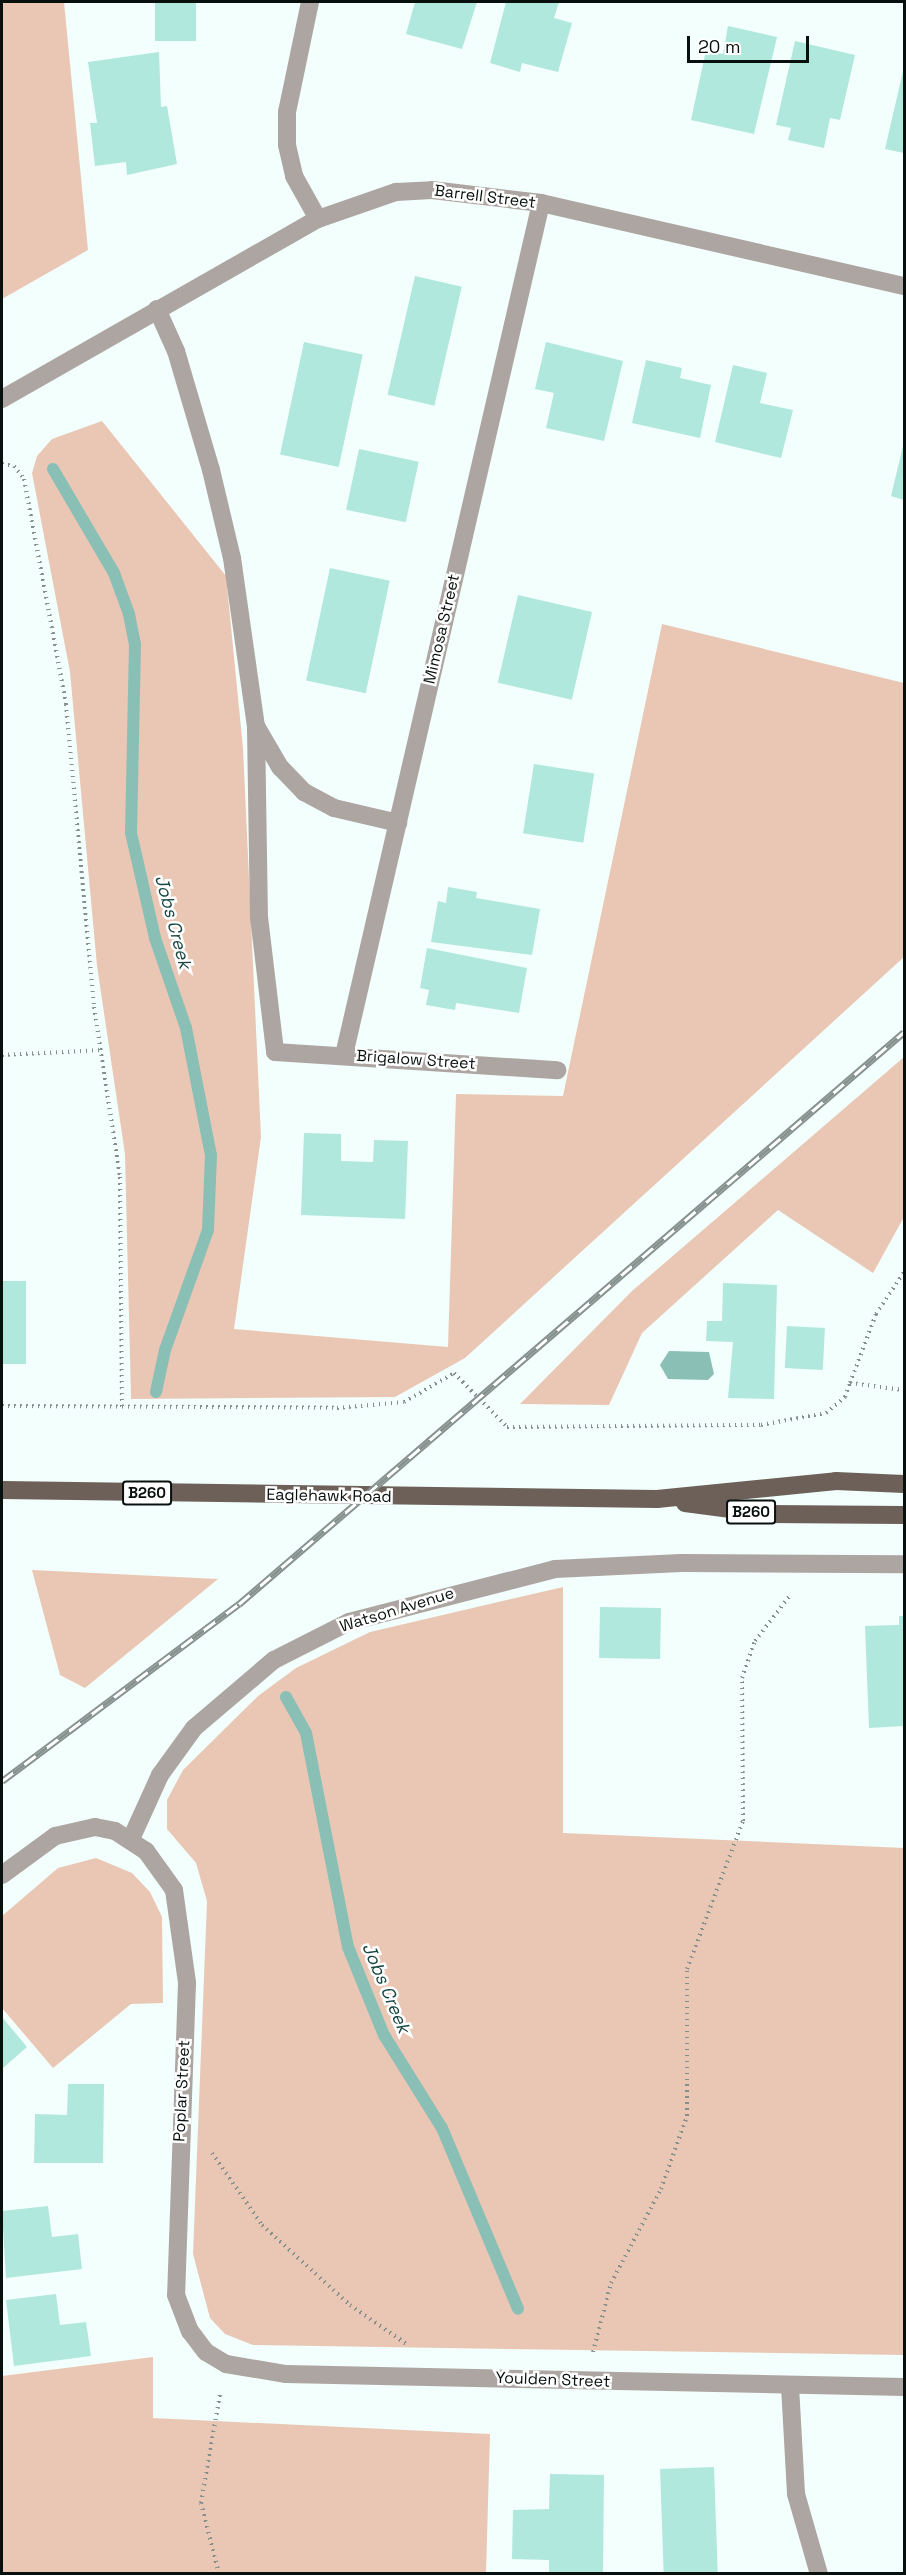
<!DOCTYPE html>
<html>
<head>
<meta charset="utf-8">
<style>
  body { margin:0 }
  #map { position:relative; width:906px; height:2575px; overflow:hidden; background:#f2fffc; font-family:"Space Grotesk",sans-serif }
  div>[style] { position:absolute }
  .green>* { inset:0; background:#e9c7b4 }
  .water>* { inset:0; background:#8abfb6 }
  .stream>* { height:12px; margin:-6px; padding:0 6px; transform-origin:6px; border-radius:6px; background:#8abfb6 }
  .building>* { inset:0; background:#b1e8de; transform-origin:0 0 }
  .path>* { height:4px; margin-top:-2px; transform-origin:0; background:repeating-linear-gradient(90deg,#85908d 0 1.5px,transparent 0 6px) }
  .lane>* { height:18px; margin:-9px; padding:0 9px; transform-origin:9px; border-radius:9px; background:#ada5a1 }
  .street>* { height:18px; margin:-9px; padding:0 9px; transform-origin:9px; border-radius:9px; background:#ada5a1 }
  .primary>* { height:18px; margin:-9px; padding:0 9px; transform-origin:9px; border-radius:9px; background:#6c6058 }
  .rail>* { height:7px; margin-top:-3.5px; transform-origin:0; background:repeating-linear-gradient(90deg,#fff 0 14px,#87928f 0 28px); box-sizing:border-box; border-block:2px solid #87928f }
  span { translate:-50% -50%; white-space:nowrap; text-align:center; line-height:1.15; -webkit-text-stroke:5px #fff; paint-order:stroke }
  .shield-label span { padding:2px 4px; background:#fff; border:2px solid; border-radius:4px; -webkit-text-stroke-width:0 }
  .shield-label { font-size:15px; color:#08100e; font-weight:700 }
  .street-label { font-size:16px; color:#08100e }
  .water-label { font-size:18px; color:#174640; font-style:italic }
  .frame { position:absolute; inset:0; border:3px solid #08100e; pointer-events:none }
  .scale { position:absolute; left:687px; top:36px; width:122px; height:27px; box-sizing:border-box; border:3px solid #08100e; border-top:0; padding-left:8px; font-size:18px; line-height:21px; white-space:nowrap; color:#08100e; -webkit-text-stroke:4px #fff; paint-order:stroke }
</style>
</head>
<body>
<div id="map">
  <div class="green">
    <i style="clip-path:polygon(2px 2px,64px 2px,88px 250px,2px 299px)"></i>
    <i style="clip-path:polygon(102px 421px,226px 576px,243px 748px,261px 1137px,234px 1329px,448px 1347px,456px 1094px,563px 1096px,662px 624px,904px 683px,904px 957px,465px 1358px,395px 1397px,131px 1399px,125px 1154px,97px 966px,70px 672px,32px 473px,37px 456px,52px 439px)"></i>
    <i style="clip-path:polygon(904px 1057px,904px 1217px,873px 1273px,778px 1210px,642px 1333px,609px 1405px,520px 1404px,632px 1291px)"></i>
    <i style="clip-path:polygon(32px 1570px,218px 1579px,85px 1688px,60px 1675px)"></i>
    <i style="clip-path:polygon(563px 1587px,563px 1833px,904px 1848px,904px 2355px,253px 2345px,225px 2334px,210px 2318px,193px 2254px,207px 1901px,196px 1863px,167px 1829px,167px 1800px,183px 1770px,258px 1696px,296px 1668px,370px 1632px)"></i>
    <i style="clip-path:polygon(96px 1858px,132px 1873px,150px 1892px,162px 1917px,163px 2003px,131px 2004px,53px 2068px,2px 2008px,2px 1916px,58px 1868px)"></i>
    <i style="clip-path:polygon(153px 2357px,153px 2418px,490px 2434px,486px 2573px,2px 2573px,2px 2376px)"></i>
  </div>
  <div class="water">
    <i style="clip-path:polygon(669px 1351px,709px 1352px,714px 1374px,708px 1380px,668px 1379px,660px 1365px)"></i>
  </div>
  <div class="stream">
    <i style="left:53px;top:469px;width:121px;rotate:59.6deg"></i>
    <i style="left:114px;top:573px;width:44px;rotate:69.9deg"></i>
    <i style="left:129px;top:614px;width:31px;rotate:79deg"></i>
    <i style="left:135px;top:644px;width:189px;rotate:91.2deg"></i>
    <i style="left:131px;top:833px;width:108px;rotate:77.1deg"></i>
    <i style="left:155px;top:938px;width:95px;rotate:71deg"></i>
    <i style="left:186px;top:1028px;width:129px;rotate:78.9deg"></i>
    <i style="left:211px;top:1155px;width:75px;rotate:92.3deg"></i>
    <i style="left:208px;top:1230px;width:127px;rotate:109.7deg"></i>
    <i style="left:165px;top:1350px;width:43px;rotate:102.1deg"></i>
    <i style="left:286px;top:1697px;width:41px;rotate:60.9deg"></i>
    <i style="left:306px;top:1733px;width:218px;rotate:78.9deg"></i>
    <i style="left:348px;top:1947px;width:95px;rotate:67.8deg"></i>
    <i style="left:384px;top:2035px;width:110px;rotate:58.1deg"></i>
    <i style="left:442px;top:2128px;width:196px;rotate:67.2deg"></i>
  </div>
  <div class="building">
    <i style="left:155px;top:2px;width:41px;height:39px"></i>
    <i style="clip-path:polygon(415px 2px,477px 2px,462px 49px,406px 34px)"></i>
    <i style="clip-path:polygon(506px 2px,559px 2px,554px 18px,572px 23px,558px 72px,522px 63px,520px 72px,490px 63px)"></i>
    <i style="clip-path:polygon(728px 26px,777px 37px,754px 134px,691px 120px,706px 50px,723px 54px)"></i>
    <i style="clip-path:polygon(795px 41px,855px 55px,840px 120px,830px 118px,824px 148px,788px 140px,791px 128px,776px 125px)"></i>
    <i style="clip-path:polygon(159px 52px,161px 107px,167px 106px,177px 164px,127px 175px,126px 162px,95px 166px,90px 123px,97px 123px,88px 62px)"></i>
    <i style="clip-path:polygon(904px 67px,904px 153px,885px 149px)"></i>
    <i style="left:415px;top:276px;width:48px;height:122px;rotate:13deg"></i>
    <i style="left:304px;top:342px;width:60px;height:115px;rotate:12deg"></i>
    <i style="clip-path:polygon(546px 342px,623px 361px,604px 441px,546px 428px,554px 393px,535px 389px)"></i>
    <i style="clip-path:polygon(646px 360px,682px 368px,680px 378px,711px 385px,700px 438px,632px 423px)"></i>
    <i style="clip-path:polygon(733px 365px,767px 373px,760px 403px,793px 410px,781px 458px,715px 442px)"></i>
    <i style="clip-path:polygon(904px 442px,904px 500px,891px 496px)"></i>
    <i style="left:359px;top:449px;width:61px;height:62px;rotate:12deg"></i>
    <i style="left:330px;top:568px;width:61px;height:115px;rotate:12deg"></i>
    <i style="left:518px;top:595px;width:76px;height:90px;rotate:13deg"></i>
    <i style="left:534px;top:764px;width:61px;height:70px;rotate:9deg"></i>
    <i style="clip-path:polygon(448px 887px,477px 892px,476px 898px,540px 909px,532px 955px,431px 942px,438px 901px,446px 903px)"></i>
    <i style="clip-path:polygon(427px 948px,527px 968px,519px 1013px,456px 1003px,455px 1010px,426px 1005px,429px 990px,420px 988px)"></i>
    <i style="clip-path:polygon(304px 1133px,341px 1134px,341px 1161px,373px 1162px,374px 1140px,408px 1141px,405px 1219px,301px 1215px)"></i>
    <i style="left:2px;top:1281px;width:24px;height:83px"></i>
    <i style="clip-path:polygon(723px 1283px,777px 1285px,774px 1399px,728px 1398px,733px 1342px,706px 1341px,707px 1321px,722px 1321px)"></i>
    <i style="left:787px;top:1326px;width:38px;height:42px;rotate:3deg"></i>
    <i style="left:600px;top:1607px;width:61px;height:51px;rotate:1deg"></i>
    <i style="clip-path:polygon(899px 1616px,904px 1616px,904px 1726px,869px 1728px,865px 1626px,899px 1625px)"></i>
    <i style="clip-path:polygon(2px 2017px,27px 2047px,2px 2069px)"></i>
    <i style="clip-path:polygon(68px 2084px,104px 2084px,103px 2163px,34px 2163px,35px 2114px,67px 2115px)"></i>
    <i style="clip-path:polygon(48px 2206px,52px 2237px,78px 2234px,82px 2269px,6px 2278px,2px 2211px)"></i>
    <i style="clip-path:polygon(56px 2294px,60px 2325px,86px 2322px,91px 2356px,14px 2366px,6px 2300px)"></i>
    <i style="left:714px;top:2467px;width:107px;height:54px;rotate:88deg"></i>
    <i style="clip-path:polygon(550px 2474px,604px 2475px,603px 2574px,549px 2574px,549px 2560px,512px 2559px,513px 2510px,549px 2509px)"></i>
  </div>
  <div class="path">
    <i style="left:2px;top:464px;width:12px;rotate:9deg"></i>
    <i style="left:14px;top:466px;width:16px;rotate:52deg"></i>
    <i style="left:24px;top:479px;width:229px;rotate:79.4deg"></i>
    <i style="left:66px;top:704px;width:304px;rotate:84.7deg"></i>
    <i style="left:94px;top:1007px;width:172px;rotate:81.3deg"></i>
    <i style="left:120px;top:1177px;width:231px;rotate:89.5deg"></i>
    <i style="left:2px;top:1055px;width:100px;rotate:-2.9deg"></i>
    <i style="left:850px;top:1383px;width:74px;rotate:-69.4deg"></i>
    <i style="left:876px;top:1314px;width:50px;rotate:-56.3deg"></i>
    <i style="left:2px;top:1406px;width:335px;rotate:0.3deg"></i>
    <i style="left:337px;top:1408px;width:67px;rotate:-5.1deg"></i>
    <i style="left:404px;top:1402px;width:58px;rotate:-30.1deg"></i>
    <i style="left:454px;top:1373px;width:76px;rotate:45.5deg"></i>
    <i style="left:507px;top:1427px;width:254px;rotate:-0.5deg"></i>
    <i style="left:761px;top:1425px;width:66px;rotate:-10.5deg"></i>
    <i style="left:826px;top:1413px;width:25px;rotate:-40deg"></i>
    <i style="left:845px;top:1397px;width:15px;rotate:-70deg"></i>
    <i style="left:850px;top:1383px;width:54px;rotate:7.4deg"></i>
    <i style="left:212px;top:2153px;width:88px;rotate:55.2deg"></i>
    <i style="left:262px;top:2225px;width:119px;rotate:42.3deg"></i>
    <i style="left:350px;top:2305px;width:70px;rotate:34.6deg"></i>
    <i style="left:593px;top:2352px;width:71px;rotate:-75.4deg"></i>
    <i style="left:611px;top:2283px;width:106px;rotate:-62deg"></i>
    <i style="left:661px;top:2189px;width:77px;rotate:-70.4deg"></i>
    <i style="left:687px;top:2116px;width:147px;rotate:-90deg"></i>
    <i style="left:687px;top:1969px;width:158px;rotate:-69.3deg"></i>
    <i style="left:743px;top:1821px;width:143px;rotate:-90.4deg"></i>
    <i style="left:742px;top:1678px;width:39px;rotate:-71deg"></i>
    <i style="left:755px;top:1641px;width:59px;rotate:-52.5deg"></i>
    <i style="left:219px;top:2574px;width:73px;rotate:-104.2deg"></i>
    <i style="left:201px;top:2503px;width:111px;rotate:-80.1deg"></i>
  </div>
  <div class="lane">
    <i style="left:157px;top:309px;width:46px;rotate:65.7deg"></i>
    <i style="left:176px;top:351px;width:124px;rotate:73.6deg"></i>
    <i style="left:211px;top:470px;width:90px;rotate:76.6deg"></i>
    <i style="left:232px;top:558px;width:170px;rotate:81.9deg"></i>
    <i style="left:256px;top:726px;width:48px;rotate:59.7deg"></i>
    <i style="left:280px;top:767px;width:35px;rotate:46deg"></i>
    <i style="left:304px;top:792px;width:34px;rotate:28deg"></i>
    <i style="left:334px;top:808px;width:66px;rotate:13.2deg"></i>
    <i style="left:256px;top:728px;width:189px;rotate:89.1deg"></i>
    <i style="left:259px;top:917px;width:136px;rotate:83.2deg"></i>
    <i style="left:275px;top:1052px;width:283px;rotate:3.7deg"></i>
  </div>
  <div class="street">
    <i style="left:310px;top:2px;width:112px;rotate:101.8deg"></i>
    <i style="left:287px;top:112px;width:33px;rotate:90deg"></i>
    <i style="left:287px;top:145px;width:32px;rotate:77deg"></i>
    <i style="left:294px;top:176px;width:49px;rotate:60.8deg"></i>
    <i style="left:2px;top:399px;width:364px;rotate:-29.7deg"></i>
    <i style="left:318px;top:219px;width:83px;rotate:-19.1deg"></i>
    <i style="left:396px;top:192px;width:36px;rotate:-3deg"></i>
    <i style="left:432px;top:190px;width:110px;rotate:6.8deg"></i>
    <i style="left:541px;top:203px;width:372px;rotate:12.9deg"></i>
    <i style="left:344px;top:1055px;width:874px;rotate:-76.98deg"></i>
    <i style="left:131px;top:1839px;width:70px;rotate:-65.6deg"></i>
    <i style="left:160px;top:1775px;width:58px;rotate:-54.1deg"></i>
    <i style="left:194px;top:1728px;width:105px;rotate:-40.4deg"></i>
    <i style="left:274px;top:1660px;width:84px;rotate:-26.9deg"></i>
    <i style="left:349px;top:1622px;width:213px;rotate:-14.4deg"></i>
    <i style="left:555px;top:1569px;width:126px;rotate:-2.7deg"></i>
    <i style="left:681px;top:1563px;width:223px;rotate:0.3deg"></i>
    <i style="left:2px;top:1875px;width:66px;rotate:-36.3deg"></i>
    <i style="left:55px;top:1836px;width:41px;rotate:-12.7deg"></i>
    <i style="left:95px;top:1827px;width:20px;rotate:11deg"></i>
    <i style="left:115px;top:1831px;width:37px;rotate:33deg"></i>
    <i style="left:146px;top:1851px;width:48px;rotate:54.3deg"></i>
    <i style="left:174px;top:1890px;width:94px;rotate:82deg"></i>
    <i style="left:187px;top:1983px;width:312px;rotate:92deg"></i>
    <i style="left:176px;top:2295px;width:39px;rotate:69deg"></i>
    <i style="left:190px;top:2331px;width:26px;rotate:53deg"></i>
    <i style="left:206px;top:2352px;width:23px;rotate:31deg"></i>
    <i style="left:226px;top:2364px;width:61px;rotate:9.5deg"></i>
    <i style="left:286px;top:2374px;width:618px;rotate:1.21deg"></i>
    <i style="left:790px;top:2386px;width:108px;rotate:86.8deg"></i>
    <i style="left:796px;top:2494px;width:83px;rotate:74deg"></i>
  </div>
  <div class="primary">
    <i style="left:2px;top:1490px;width:655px;rotate:0.79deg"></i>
    <i style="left:657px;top:1499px;width:180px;rotate:-5.7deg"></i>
    <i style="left:836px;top:1481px;width:68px;rotate:2.5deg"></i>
    <i style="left:685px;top:1503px;width:83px;rotate:7.6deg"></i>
    <i style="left:767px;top:1514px;width:137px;rotate:0.4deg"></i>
  </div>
  <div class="rail">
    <i style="left:2px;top:1781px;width:296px;rotate:-36.8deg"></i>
    <i style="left:239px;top:1604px;width:877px;rotate:-40.7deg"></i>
  </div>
  <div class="shield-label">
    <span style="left:147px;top:1493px">B260</span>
    <span style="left:751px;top:1512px">B260</span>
  </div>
  <div class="street-label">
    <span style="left:485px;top:197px;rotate:7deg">Barrell Street</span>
    <span style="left:442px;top:629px;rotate:-77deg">Mimosa Street</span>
    <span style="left:416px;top:1060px;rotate:4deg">Brigalow Street</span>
    <span style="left:329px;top:1496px;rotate:1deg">Eaglehawk Road</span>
    <span style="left:397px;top:1610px;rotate:-17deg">Watson Avenue</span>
    <span style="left:182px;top:2091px;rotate:-87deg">Poplar Street</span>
    <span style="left:553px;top:2380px;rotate:2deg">Youlden Street</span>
  </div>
  <div class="water-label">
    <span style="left:173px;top:922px;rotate:75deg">Jobs Creek</span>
    <span style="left:386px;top:1988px;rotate:67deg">Jobs Creek</span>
  </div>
  <div class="frame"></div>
  <div class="scale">20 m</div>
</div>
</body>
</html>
